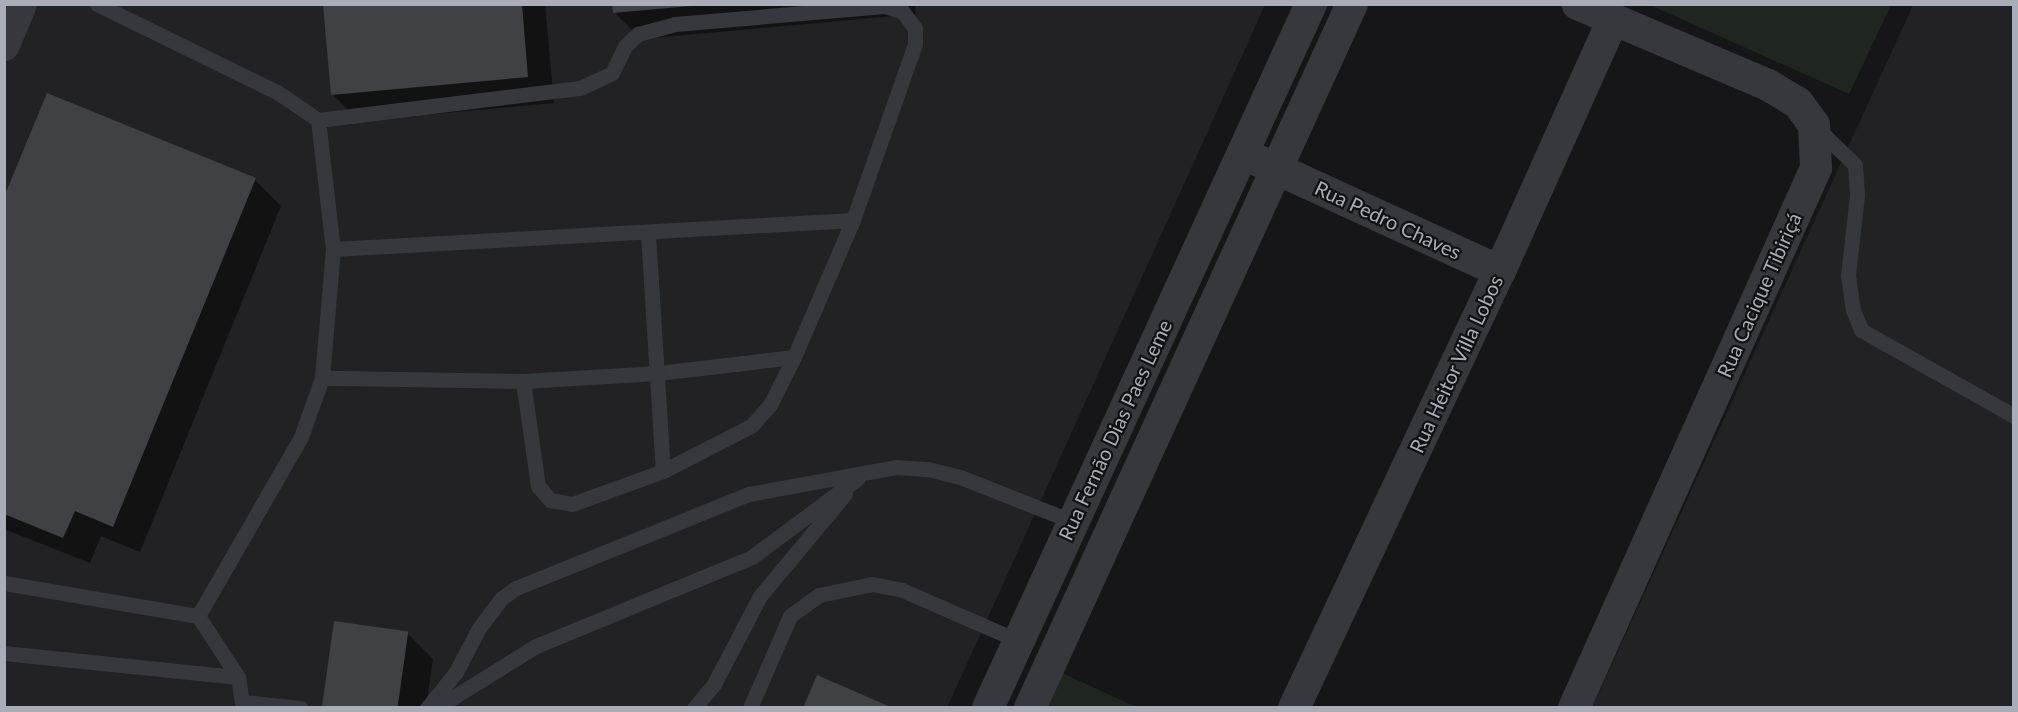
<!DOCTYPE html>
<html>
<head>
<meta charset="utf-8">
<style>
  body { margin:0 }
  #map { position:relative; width:2018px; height:712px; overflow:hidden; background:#161618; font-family:Lato,sans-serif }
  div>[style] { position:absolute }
  .built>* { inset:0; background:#222225 }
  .green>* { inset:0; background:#1e261f }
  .shadow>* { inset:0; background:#0007 }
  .building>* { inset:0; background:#404145; transform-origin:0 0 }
  .lane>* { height:15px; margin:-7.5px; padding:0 7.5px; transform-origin:7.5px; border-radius:7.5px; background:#37383d }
  .street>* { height:32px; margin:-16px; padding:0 16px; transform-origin:16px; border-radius:16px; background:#37383d }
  span { translate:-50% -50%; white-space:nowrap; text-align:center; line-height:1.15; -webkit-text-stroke:4.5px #111113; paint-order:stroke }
  .street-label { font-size:20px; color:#a8adb8 }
  .frame { position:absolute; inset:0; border:6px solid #a8adb8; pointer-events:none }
</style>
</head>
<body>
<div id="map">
  <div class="built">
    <i style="clip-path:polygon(4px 5px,1265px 5px,947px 708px,5px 707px)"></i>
    <i style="clip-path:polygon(1913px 5px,2013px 5px,2013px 707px,1592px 708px)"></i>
  </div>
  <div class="green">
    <i style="clip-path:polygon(1650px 5px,1891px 5px,1849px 94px)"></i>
    <i style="clip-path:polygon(1060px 672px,1136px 707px,1043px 708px)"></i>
  </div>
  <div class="shadow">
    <i style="clip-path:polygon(324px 4px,545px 4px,554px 103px,359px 121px,332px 94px)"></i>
    <i style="clip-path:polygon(614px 4px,915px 4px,916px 14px,641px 39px,615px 13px)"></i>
    <i style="clip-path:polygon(255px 180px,281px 206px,140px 552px,101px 536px,90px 563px,4px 529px,4px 200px)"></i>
    <i style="clip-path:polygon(407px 633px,433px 659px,426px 708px,323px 708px)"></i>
  </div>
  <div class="building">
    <i style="clip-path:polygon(323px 4px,522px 4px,528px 77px,331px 95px)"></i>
    <i style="clip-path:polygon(612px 4px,691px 4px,691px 6px,613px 13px)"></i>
    <i style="clip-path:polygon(47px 93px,256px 178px,113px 527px,75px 511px,63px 538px,4px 514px,4px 197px)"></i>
    <i style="left:334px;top:621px;width:75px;height:88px;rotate:8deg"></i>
    <i style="clip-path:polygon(817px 675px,893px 708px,803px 708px)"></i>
  </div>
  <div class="lane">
    <i style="left:97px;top:4px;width:200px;rotate:26.1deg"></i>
    <i style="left:277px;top:92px;width:50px;rotate:34.3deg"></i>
    <i style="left:318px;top:120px;width:130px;rotate:83.4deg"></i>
    <i style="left:333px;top:249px;width:129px;rotate:94.9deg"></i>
    <i style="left:322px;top:378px;width:63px;rotate:109.6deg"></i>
    <i style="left:301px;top:437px;width:207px;rotate:119.9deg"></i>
    <i style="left:198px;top:616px;width:73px;rotate:56.7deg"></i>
    <i style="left:238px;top:677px;width:31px;rotate:81deg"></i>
    <i style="left:318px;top:120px;width:264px;rotate:-7deg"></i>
    <i style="left:580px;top:88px;width:35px;rotate:-25deg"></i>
    <i style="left:612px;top:73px;width:30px;rotate:-64deg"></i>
    <i style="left:625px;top:46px;width:18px;rotate:-43deg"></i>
    <i style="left:638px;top:34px;width:38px;rotate:-15deg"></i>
    <i style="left:675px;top:24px;width:210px;rotate:-4.9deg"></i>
    <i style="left:884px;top:6px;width:19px;rotate:16deg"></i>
    <i style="left:902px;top:11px;width:21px;rotate:53deg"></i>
    <i style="left:915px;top:28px;width:16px;rotate:90deg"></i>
    <i style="left:915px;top:44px;width:187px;rotate:109.4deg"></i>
    <i style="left:853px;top:220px;width:149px;rotate:113.3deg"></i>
    <i style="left:794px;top:357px;width:137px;rotate:173.3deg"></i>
    <i style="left:658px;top:373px;width:135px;rotate:176.6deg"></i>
    <i style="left:523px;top:381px;width:201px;rotate:-179.1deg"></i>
    <i style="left:1816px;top:127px;width:54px;rotate:44.3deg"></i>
    <i style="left:1855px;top:165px;width:30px;rotate:86deg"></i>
    <i style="left:1857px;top:195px;width:81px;rotate:96.4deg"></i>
    <i style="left:1848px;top:275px;width:35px;rotate:82deg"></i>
    <i style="left:1853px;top:310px;width:22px;rotate:68deg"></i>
    <i style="left:1861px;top:330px;width:176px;rotate:29.3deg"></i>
    <i style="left:648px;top:234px;width:237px;rotate:86.4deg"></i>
    <i style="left:663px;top:471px;width:99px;rotate:-27.1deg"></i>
    <i style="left:751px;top:426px;width:28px;rotate:-48deg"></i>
    <i style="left:770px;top:405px;width:54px;rotate:-63.4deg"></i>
    <i style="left:333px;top:249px;width:521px;rotate:-3.19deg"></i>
    <i style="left:523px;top:381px;width:106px;rotate:81.9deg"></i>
    <i style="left:538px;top:486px;width:18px;rotate:49deg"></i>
    <i style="left:550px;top:500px;width:22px;rotate:10deg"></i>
    <i style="left:572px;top:504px;width:97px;rotate:-19.9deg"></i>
    <i style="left:4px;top:583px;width:197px;rotate:9.7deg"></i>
    <i style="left:4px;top:653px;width:235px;rotate:5.9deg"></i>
    <i style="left:243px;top:702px;width:58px;rotate:5.9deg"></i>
    <i style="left:427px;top:708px;width:46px;rotate:-51.1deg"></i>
    <i style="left:456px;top:672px;width:50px;rotate:-62.4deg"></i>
    <i style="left:479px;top:628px;width:38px;rotate:-53deg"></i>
    <i style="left:502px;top:598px;width:17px;rotate:-36deg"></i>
    <i style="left:516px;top:588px;width:251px;rotate:-22deg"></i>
    <i style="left:749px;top:494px;width:149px;rotate:-10.4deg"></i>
    <i style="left:896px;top:467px;width:32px;rotate:4deg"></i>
    <i style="left:928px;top:469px;width:33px;rotate:14deg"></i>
    <i style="left:960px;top:477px;width:123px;rotate:21.5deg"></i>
    <i style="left:436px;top:708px;width:118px;rotate:-31.8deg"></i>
    <i style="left:536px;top:646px;width:234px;rotate:-22.4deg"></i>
    <i style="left:752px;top:557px;width:132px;rotate:-36.7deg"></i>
    <i style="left:694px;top:708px;width:31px;rotate:-50deg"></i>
    <i style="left:714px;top:684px;width:99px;rotate:-62.4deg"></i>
    <i style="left:760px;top:596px;width:133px;rotate:-50.2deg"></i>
    <i style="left:750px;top:708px;width:100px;rotate:-66.5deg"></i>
    <i style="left:790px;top:616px;width:36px;rotate:-36deg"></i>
    <i style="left:819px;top:595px;width:54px;rotate:-11.7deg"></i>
    <i style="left:872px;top:584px;width:31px;rotate:11deg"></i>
    <i style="left:902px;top:590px;width:128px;rotate:23.6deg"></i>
  </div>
  <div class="street">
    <i style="left:4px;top:45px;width:44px;rotate:-67.5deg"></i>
    <i style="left:1257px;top:160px;width:267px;rotate:24.6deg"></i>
    <i style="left:988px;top:708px;width:775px;rotate:-65.35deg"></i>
    <i style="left:1030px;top:708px;width:774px;rotate:-65.42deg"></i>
    <i style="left:1294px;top:708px;width:483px;rotate:-64.8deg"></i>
    <i style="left:1500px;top:271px;width:276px;rotate:-65.8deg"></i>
    <i style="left:1574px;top:708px;width:592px;rotate:-65.86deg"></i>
    <i style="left:1816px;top:168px;width:43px;rotate:-92.7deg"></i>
    <i style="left:1814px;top:125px;width:27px;rotate:-126deg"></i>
    <i style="left:1798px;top:103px;width:35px;rotate:-149deg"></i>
    <i style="left:1768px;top:85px;width:207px;rotate:-157deg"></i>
  </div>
  <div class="street-label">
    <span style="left:1388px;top:220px;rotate:25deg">Rua Pedro Chaves</span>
    <span style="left:1759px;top:295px;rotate:-66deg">Rua Cacique Tibiriçá</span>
    <span style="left:1456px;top:364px;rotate:-65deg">Rua Heitor Villa Lobos</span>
    <span style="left:1115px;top:430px;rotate:-65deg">Rua Fernão Dias Paes Leme</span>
  </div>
  <div class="frame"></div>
</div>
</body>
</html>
